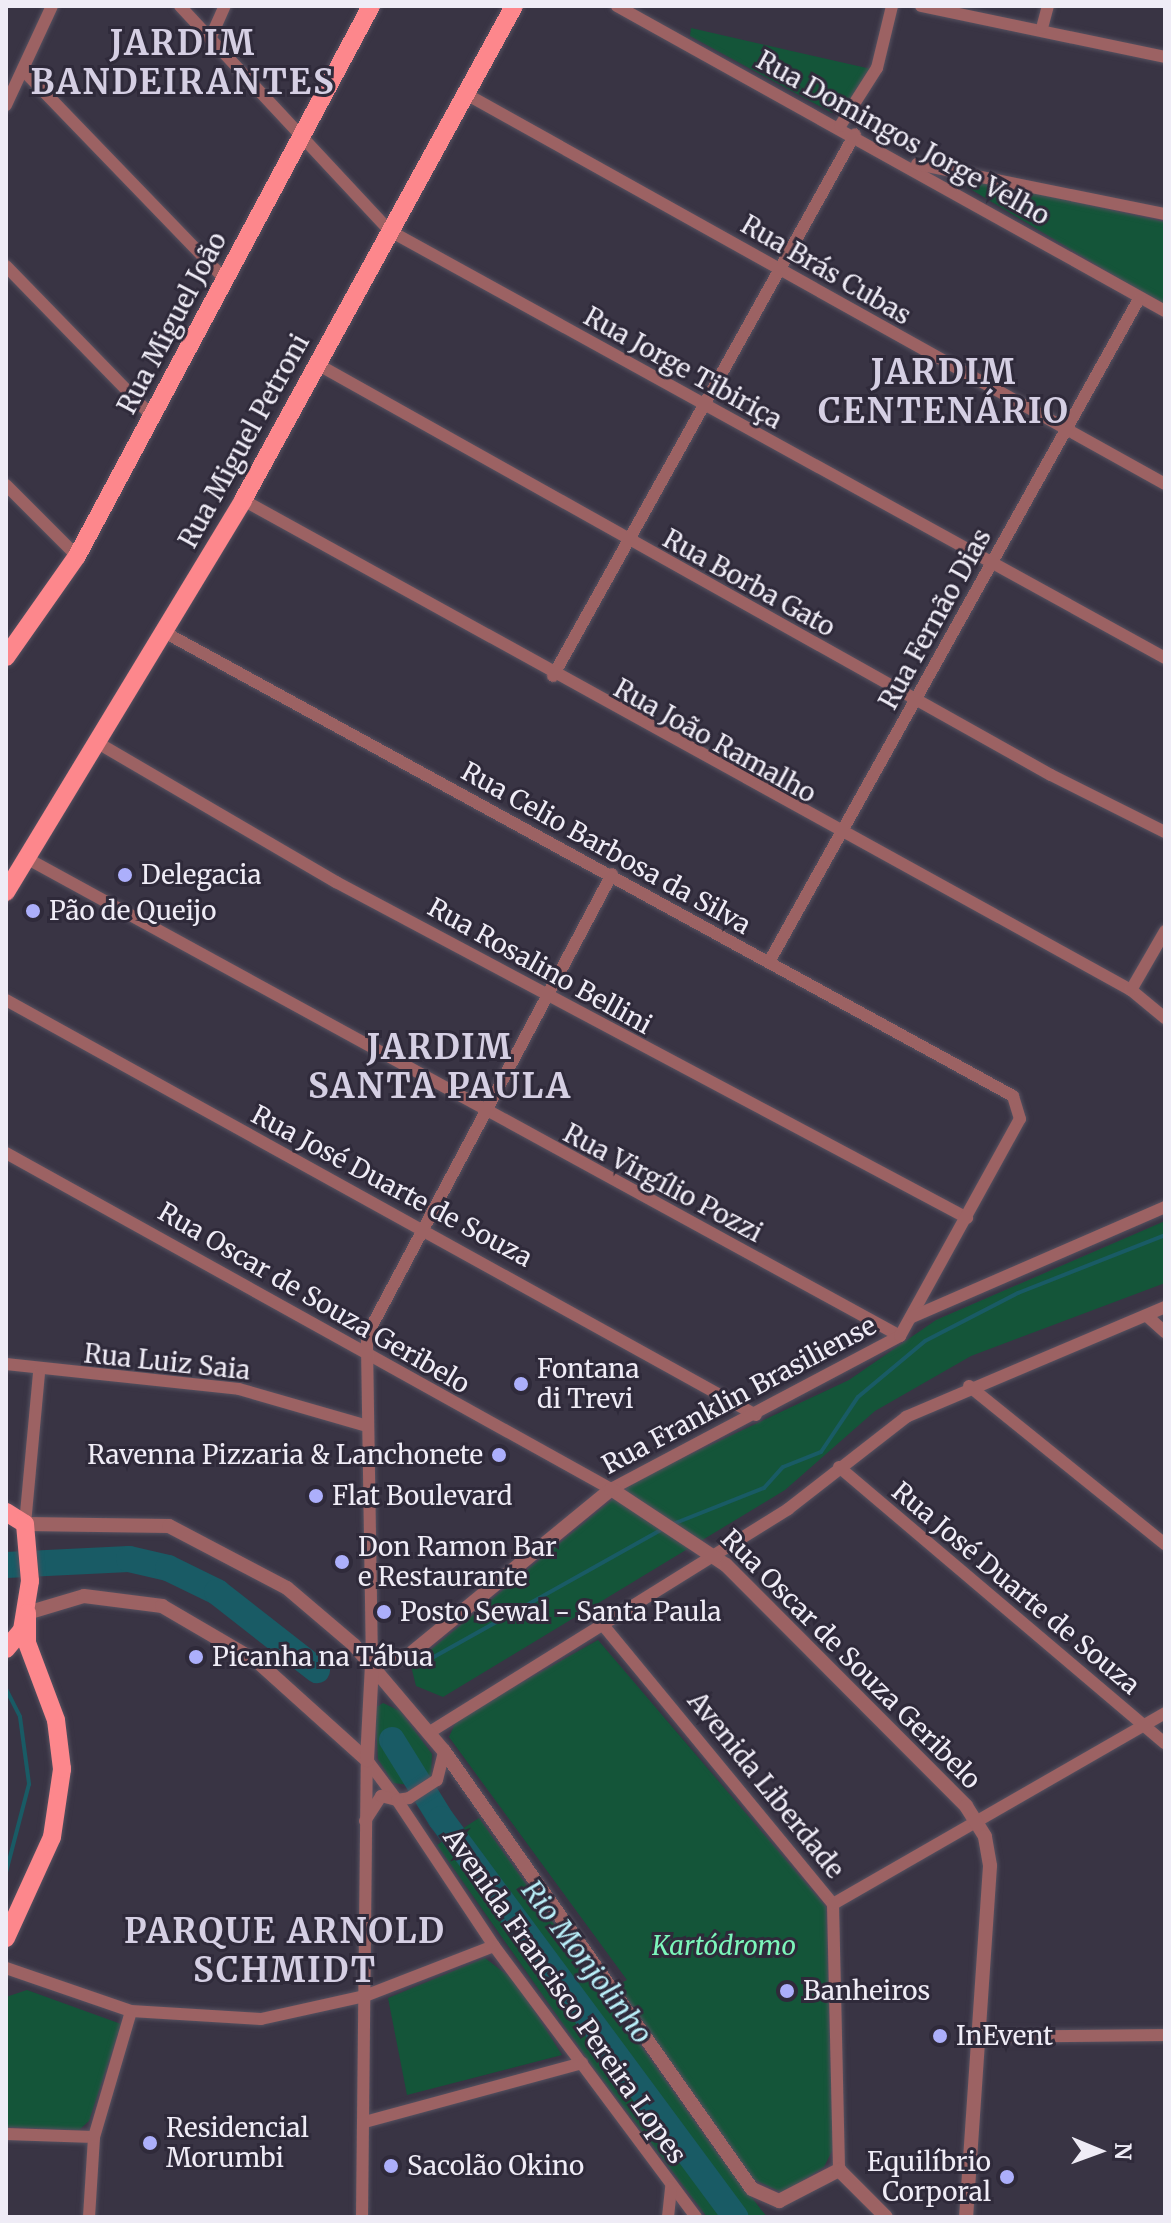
<!DOCTYPE html>
<html>
<head>
<meta charset="utf-8">
<style>
  body { margin:0 }
  #map { position:relative; width:1171px; height:2223px; overflow:hidden; background:#393444; font-family:Merriweather,serif }
  div>[style] { position:absolute }
  .green>* { inset:0; background:#145539 }
  .stream>* { height:4px; margin:-2px; padding:0 2px; transform-origin:2px; border-radius:2px; background:#195b65 }
  .river>* { height:26px; margin:-13px; padding:0 13px; transform-origin:13px; border-radius:13px; background:#195b65 }
  .roads { filter:drop-shadow(0 0 2px #565160) drop-shadow(0 0 2px #565160) }
  .minor>* { height:12px; margin:-6px; padding:0 6px; transform-origin:6px; border-radius:6px; background:#9c6263 }
  .tertiary>* { height:14px; margin:-7px; padding:0 7px; transform-origin:7px; border-radius:7px; background:#9c6263 }
  .primary>* { height:18px; margin:-9px; padding:0 9px; transform-origin:9px; border-radius:9px; background:#fd878c }
  .dots>* { width:22px; height:22px; translate:-50% -50%; box-sizing:border-box; border:4px solid #2f2a3a; border-radius:50% }
  span { translate:-50% -50%; white-space:nowrap; text-align:center; line-height:1.15; -webkit-text-stroke:6px #2f2a3a; paint-order:stroke }
  .street-label { font-size:26px; color:#efecf6 }
  .poi-label { font-size:26px; color:#efecf6 }
  .left { translate:0 -50%; text-align:left }
  .right { translate:-100% -50%; text-align:right }
  .park-label { font-size:26px; color:#7cf6bb; font-style:italic }
  .water-label { font-size:28px; color:#b9eef8; font-style:italic }
  .district-label { font-size:34px; color:#d5cfe3; font-weight:700; letter-spacing:2px }
  .frame { position:absolute; inset:0; border:8px solid #efecf6; pointer-events:none }
  .north { position:absolute; left:1059px; top:2111px; width:80px; height:80px; -webkit-text-stroke:6px #2f2a3a; paint-order:stroke; rotate:91deg; font-size:22px; font-weight:700; line-height:32px; text-align:center; color:#efecf6 }
  .north::after { content:''; display:block; margin:auto; width:28px; height:36px; background:#efecf6; clip-path:polygon(50% 0,100% 100%,50% 72%,0 100%) }
</style>
</head>
<body>
<div id="map">
  <div class="green">
    <i style="clip-path:polygon(691px 28px,871px 69px,847px 107px,832px 113px,690px 36px)"></i>
    <i style="clip-path:polygon(969px 179px,1165px 222px,1165px 306px,967px 187px)"></i>
    <i style="clip-path:polygon(1165px 1221px,1165px 1283px,971px 1356px,875px 1411px,785px 1490px,443px 1697px,416px 1686px,411px 1666px,636px 1480px,849px 1380px,936px 1320px)"></i>
    <i style="clip-path:polygon(598px 1640px,826px 1907px,833px 2149px,824px 2167px,783px 2193px,753px 2179px,617px 1985px,627px 1980px,449px 1737px,457px 1719px)"></i>
    <i style="clip-path:polygon(383px 1703px,400px 1711px,432px 1754px,431px 1777px,418px 1786px,393px 1783px,378px 1759px,375px 1708px)"></i>
    <i style="clip-path:polygon(479px 1818px,717px 2153px,767px 2217px,707px 2217px,594px 2068px,437px 1845px)"></i>
    <i style="clip-path:polygon(485px 1958px,516px 1982px,562px 2055px,407px 2095px,388px 1998px)"></i>
    <i style="clip-path:polygon(27px 1990px,121px 2024px,89px 2121px,79px 2130px,6px 2127px,6px 1997px)"></i>
  </div>
  <div class="stream">
    <i style="left:673px;top:1524px;width:98px;rotate:-21.6deg"></i>
    <i style="left:764px;top:1488px;width:28px;rotate:-48deg"></i>
    <i style="left:783px;top:1467px;width:41px;rotate:-21.5deg"></i>
    <i style="left:821px;top:1452px;width:66px;rotate:-56.1deg"></i>
    <i style="left:858px;top:1397px;width:87px;rotate:-39.9deg"></i>
    <i style="left:925px;top:1341px;width:105px;rotate:-27.3deg"></i>
    <i style="left:1018px;top:1293px;width:158px;rotate:-21.5deg"></i>
    <i style="left:423px;top:1663px;width:277px;rotate:-29.2deg"></i>
    <i style="left:6px;top:1689px;width:31px;rotate:63deg"></i>
    <i style="left:20px;top:1717px;width:68px;rotate:82.3deg"></i>
    <i style="left:29px;top:1784px;width:91px;rotate:104.6deg"></i>
  </div>
  <div class="river">
    <i style="left:6px;top:1565px;width:123px;rotate:-2.8deg"></i>
    <i style="left:129px;top:1559px;width:40px;rotate:13deg"></i>
    <i style="left:168px;top:1568px;width:55px;rotate:26.1deg"></i>
    <i style="left:217px;top:1592px;width:127px;rotate:38deg"></i>
    <i style="left:392px;top:1740px;width:93px;rotate:58.2deg"></i>
    <i style="left:441px;top:1819px;width:495px;rotate:53.5deg"></i>
  </div>
  <div class="roads">
    <div class="minor">
      <i style="left:180px;top:6px;width:308px;rotate:47deg"></i>
      <i style="left:390px;top:231px;width:885px;rotate:28.85deg"></i>
      <i style="left:617px;top:6px;width:627px;rotate:29.1deg"></i>
      <i style="left:921px;top:6px;width:249px;rotate:11.8deg"></i>
      <i style="left:1042px;top:28px;width:23px;rotate:-75deg"></i>
      <i style="left:210px;top:39px;width:36px;rotate:-66deg"></i>
      <i style="left:23px;top:70px;width:292px;rotate:46deg"></i>
      <i style="left:466px;top:94px;width:800px;rotate:29.16deg"></i>
      <i style="left:6px;top:105px;width:109px;rotate:-65.1deg"></i>
      <i style="left:840px;top:126px;width:69px;rotate:-57.5deg"></i>
      <i style="left:877px;top:68px;width:64px;rotate:-76.4deg"></i>
      <i style="left:917px;top:164px;width:253px;rotate:11.4deg"></i>
      <i style="left:6px;top:266px;width:209px;rotate:45.8deg"></i>
      <i style="left:317px;top:364px;width:841px;rotate:29.25deg"></i>
      <i style="left:1051px;top:775px;width:127px;rotate:26.6deg"></i>
      <i style="left:6px;top:485px;width:100px;rotate:45deg"></i>
      <i style="left:243px;top:500px;width:1014px;rotate:28.89deg"></i>
      <i style="left:1131px;top:990px;width:44px;rotate:39.5deg"></i>
      <i style="left:553px;top:676px;width:620px;rotate:-60.87deg"></i>
      <i style="left:98px;top:743px;width:276px;rotate:30.3deg"></i>
      <i style="left:336px;top:882px;width:715px;rotate:28.03deg"></i>
      <i style="left:28px;top:859px;width:994px;rotate:28.68deg"></i>
      <i style="left:769px;top:962px;width:761px;rotate:-60.84deg"></i>
      <i style="left:1131px;top:990px;width:68px;rotate:-60deg"></i>
      <i style="left:6px;top:1000px;width:857px;rotate:28.96deg"></i>
      <i style="left:6px;top:1153px;width:692px;rotate:29.05deg"></i>
      <i style="left:611px;top:1489px;width:327px;rotate:-27.9deg"></i>
      <i style="left:900px;top:1336px;width:248px;rotate:-61.1deg"></i>
      <i style="left:1020px;top:1119px;width:24px;rotate:-107deg"></i>
      <i style="left:1013px;top:1096px;width:965px;rotate:-151.34deg"></i>
      <i style="left:1147px;top:1316px;width:24px;rotate:42deg"></i>
      <i style="left:912px;top:1317px;width:276px;rotate:-23.5deg"></i>
      <i style="left:6px;top:1364px;width:234px;rotate:6.1deg"></i>
      <i style="left:239px;top:1389px;width:133px;rotate:16.1deg"></i>
      <i style="left:969px;top:1386px;width:252px;rotate:38.9deg"></i>
      <i style="left:839px;top:1467px;width:427px;rotate:40.3deg"></i>
      <i style="left:25px;top:1524px;width:153px;rotate:-84.7deg"></i>
      <i style="left:603px;top:1625px;width:362px;rotate:50.5deg"></i>
      <i style="left:833px;top:1904px;width:266px;rotate:88.7deg"></i>
      <i style="left:372px;top:1664px;width:329px;rotate:-90.9deg"></i>
      <i style="left:367px;top:1335px;width:522px;rotate:-62.01deg"></i>
      <i style="left:430px;top:1732px;width:422px;rotate:-31.9deg"></i>
      <i style="left:788px;top:1509px;width:150px;rotate:-37.9deg"></i>
      <i style="left:906px;top:1417px;width:281px;rotate:-23deg"></i>
      <i style="left:367px;top:1760px;width:50px;rotate:53.1deg"></i>
      <i style="left:397px;top:1800px;width:12px;rotate:-9deg"></i>
      <i style="left:409px;top:1798px;width:33px;rotate:-33deg"></i>
      <i style="left:437px;top:1780px;width:30px;rotate:-76deg"></i>
      <i style="left:365px;top:1821px;width:30px;rotate:-57deg"></i>
      <i style="left:381px;top:1796px;width:16px;rotate:14deg"></i>
      <i style="left:397px;top:1800px;width:175px;rotate:56.4deg"></i>
      <i style="left:494px;top:1946px;width:338px;rotate:53.3deg"></i>
      <i style="left:833px;top:1904px;width:383px;rotate:-29.9deg"></i>
      <i style="left:6px;top:1968px;width:132px;rotate:19deg"></i>
      <i style="left:131px;top:2011px;width:130px;rotate:3.5deg"></i>
      <i style="left:261px;top:2019px;width:107px;rotate:-12.5deg"></i>
      <i style="left:365px;top:1996px;width:138px;rotate:-21.2deg"></i>
      <i style="left:973px;top:2037px;width:192px;rotate:-0.6deg"></i>
      <i style="left:365px;top:2122px;width:225px;rotate:-15.2deg"></i>
      <i style="left:6px;top:2134px;width:88px;rotate:2deg"></i>
      <i style="left:89px;top:2217px;width:80px;rotate:-86.4deg"></i>
      <i style="left:94px;top:2137px;width:131px;rotate:-73.6deg"></i>
      <i style="left:362px;top:2217px;width:457px;rotate:-89.4deg"></i>
      <i style="left:668px;top:2217px;width:30px;rotate:-84deg"></i>
    </div>
    <div class="tertiary">
      <i style="left:25px;top:1524px;width:144px;rotate:0.8deg"></i>
      <i style="left:169px;top:1526px;width:133px;rotate:27.7deg"></i>
      <i style="left:287px;top:1588px;width:88px;rotate:40.4deg"></i>
      <i style="left:354px;top:1645px;width:139px;rotate:49.7deg"></i>
      <i style="left:444px;top:1751px;width:535px;rotate:54.89deg"></i>
      <i style="left:752px;top:2189px;width:30px;rotate:24deg"></i>
      <i style="left:779px;top:2201px;width:68px;rotate:-27.3deg"></i>
      <i style="left:839px;top:2170px;width:66px;rotate:45deg"></i>
      <i style="left:27px;top:1613px;width:59px;rotate:-16.6deg"></i>
      <i style="left:84px;top:1596px;width:79px;rotate:7.3deg"></i>
      <i style="left:162px;top:1606px;width:111px;rotate:30.3deg"></i>
      <i style="left:258px;top:1662px;width:147px;rotate:42deg"></i>
      <i style="left:372px;top:1664px;width:37px;rotate:-13deg"></i>
      <i style="left:408px;top:1656px;width:263px;rotate:-39.4deg"></i>
      <i style="left:611px;top:1489px;width:138px;rotate:33.5deg"></i>
      <i style="left:726px;top:1565px;width:340px;rotate:45.1deg"></i>
      <i style="left:966px;top:1806px;width:36px;rotate:58deg"></i>
      <i style="left:985px;top:1837px;width:29px;rotate:80deg"></i>
      <i style="left:990px;top:1866px;width:352px;rotate:93.9deg"></i>
      <i style="left:367px;top:1760px;width:96px;rotate:-87deg"></i>
    </div>
    <div class="primary">
      <i style="left:6px;top:657px;width:123px;rotate:-54.9deg"></i>
      <i style="left:77px;top:556px;width:624px;rotate:-61.87deg"></i>
      <i style="left:6px;top:892px;width:458px;rotate:-58.8deg"></i>
      <i style="left:243px;top:500px;width:563px;rotate:-61.25deg"></i>
      <i style="left:6px;top:1512px;width:22px;rotate:32deg"></i>
      <i style="left:25px;top:1524px;width:57px;rotate:85deg"></i>
      <i style="left:30px;top:1581px;width:50px;rotate:99.3deg"></i>
      <i style="left:22px;top:1630px;width:25px;rotate:130deg"></i>
      <i style="left:6px;top:1938px;width:111px;rotate:-65.5deg"></i>
      <i style="left:52px;top:1837px;width:69px;rotate:-81.6deg"></i>
      <i style="left:62px;top:1769px;width:49px;rotate:-97deg"></i>
      <i style="left:56px;top:1720px;width:82px;rotate:-110.6deg"></i>
      <i style="left:27px;top:1643px;width:30px;rotate:-90deg"></i>
    </div>
  </div>
  <div class="dots">
    <i style="left:125px;top:875px;background:#acaffb"></i>
    <i style="left:33px;top:911px;background:#acaffb"></i>
    <i style="left:521px;top:1384px;background:#acaffb"></i>
    <i style="left:499px;top:1455px;background:#acaffb"></i>
    <i style="left:316px;top:1496px;background:#acaffb"></i>
    <i style="left:342px;top:1562px;background:#acaffb"></i>
    <i style="left:384px;top:1612px;background:#acaffb"></i>
    <i style="left:196px;top:1657px;background:#acaffb"></i>
    <i style="left:787px;top:1991px;background:#acaffb"></i>
    <i style="left:940px;top:2036px;background:#acaffb"></i>
    <i style="left:150px;top:2143px;background:#acaffb"></i>
    <i style="left:391px;top:2166px;background:#acaffb"></i>
    <i style="left:1007px;top:2177px;background:#acaffb"></i>
  </div>
  <div class="street-label">
    <span style="left:903px;top:138px;rotate:29deg">Rua Domingos Jorge Velho</span>
    <span style="left:826px;top:270px;rotate:30deg">Rua Brás Cubas</span>
    <span style="left:172px;top:323px;rotate:-62deg">Rua Miguel João</span>
    <span style="left:683px;top:368px;rotate:29deg">Rua Jorge Tibiriça</span>
    <span style="left:244px;top:441px;rotate:-61deg">Rua Miguel Petroni</span>
    <span style="left:749px;top:583px;rotate:29deg">Rua Borba Gato</span>
    <span style="left:935px;top:619px;rotate:-61deg">Rua Fernão Dias</span>
    <span style="left:715px;top:741px;rotate:29deg">Rua João Ramalho</span>
    <span style="left:606px;top:848px;rotate:29deg">Rua Celio Barbosa da Silva</span>
    <span style="left:540px;top:966px;rotate:29deg">Rua Rosalino Bellini</span>
    <span style="left:663px;top:1183px;rotate:28deg">Rua Virgílio Pozzi</span>
    <span style="left:392px;top:1186px;rotate:28deg">Rua José Duarte de Souza</span>
    <span style="left:314px;top:1298px;rotate:30deg">Rua Oscar de Souza Geribelo</span>
    <span style="left:167px;top:1362px;rotate:6deg">Rua Luiz Saia</span>
    <span style="left:739px;top:1395px;rotate:-28deg">Rua Franklin Brasiliense</span>
    <span style="left:1016px;top:1588px;rotate:40deg">Rua José Duarte de Souza</span>
    <span style="left:851px;top:1659px;rotate:45deg">Rua Oscar de Souza Geribelo</span>
    <span style="left:766px;top:1785px;rotate:51deg">Avenida Liberdade</span>
    <span style="left:565px;top:1996px;rotate:55deg">Avenida Francisco Pereira Lopes</span>
  </div>
  <div class="poi-label">
    <span class="left" style="left:141px;top:875px">Delegacia</span>
    <span class="left" style="left:49px;top:911px">Pão de Queijo</span>
    <span class="left" style="left:537px;top:1384px">Fontana<br>di Trevi</span>
    <span class="right" style="left:483px;top:1455px">Ravenna Pizzaria &amp; Lanchonete</span>
    <span class="left" style="left:332px;top:1496px">Flat Boulevard</span>
    <span class="left" style="left:358px;top:1562px">Don Ramon Bar<br>e Restaurante</span>
    <span class="left" style="left:400px;top:1612px">Posto Sewal - Santa Paula</span>
    <span class="left" style="left:212px;top:1657px">Picanha na Tábua</span>
    <span class="left" style="left:803px;top:1991px">Banheiros</span>
    <span class="left" style="left:956px;top:2036px">InEvent</span>
    <span class="left" style="left:166px;top:2143px">Residencial<br>Morumbi</span>
    <span class="right" style="left:991px;top:2177px">Equilíbrio<br>Corporal</span>
    <span class="left" style="left:407px;top:2166px">Sacolão Okino</span>
  </div>
  <div class="park-label">
    <span style="left:724px;top:1946px">Kartódromo</span>
  </div>
  <div class="water-label">
    <span style="left:587px;top:1962px;rotate:53deg">Rio Monjolinho</span>
  </div>
  <div class="district-label">
    <span style="left:183px;top:63px">JARDIM<br>BANDEIRANTES</span>
    <span style="left:944px;top:392px">JARDIM<br>CENTENÁRIO</span>
    <span style="left:440px;top:1067px">JARDIM<br>SANTA PAULA</span>
    <span style="left:285px;top:1951px">PARQUE ARNOLD<br>SCHMIDT</span>
  </div>
  <div class="frame"></div>
  <div class="north">N</div>
</div>
</body>
</html>
